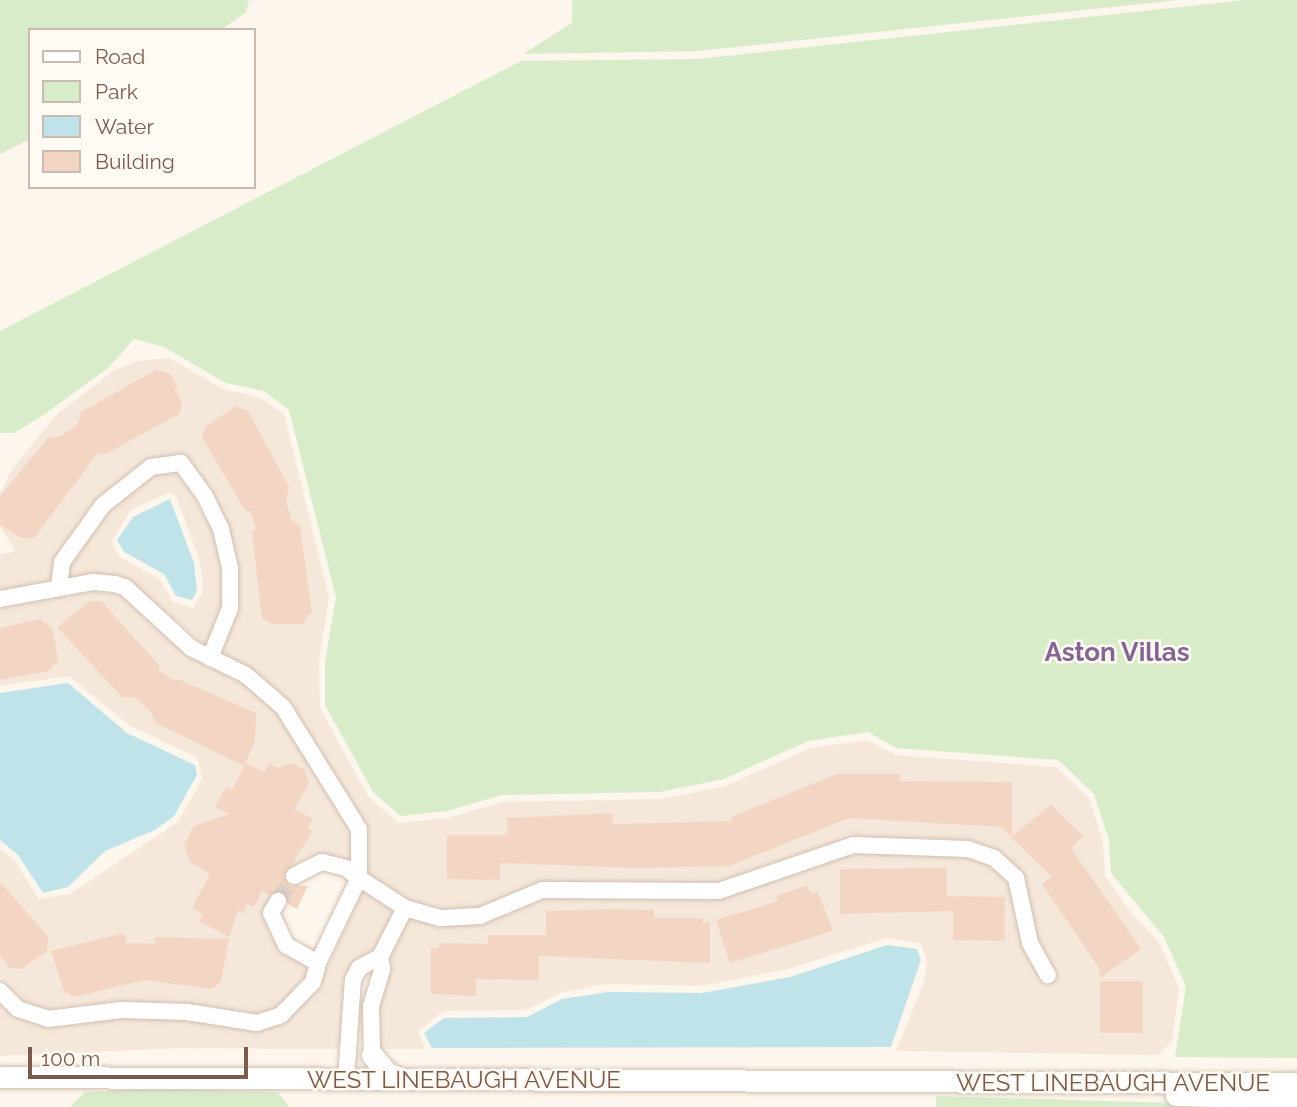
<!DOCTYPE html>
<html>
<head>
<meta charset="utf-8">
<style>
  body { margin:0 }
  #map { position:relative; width:1297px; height:1107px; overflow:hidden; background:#fdf6ec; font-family:Raleway,sans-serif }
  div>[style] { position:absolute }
  .residential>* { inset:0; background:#f5e8da }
  .green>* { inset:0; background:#d8ecc9 }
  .water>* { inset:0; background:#bfe3e8 }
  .building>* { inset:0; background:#f3d5c3; transform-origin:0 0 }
  .minor-tunnel>* { height:16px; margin-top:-8px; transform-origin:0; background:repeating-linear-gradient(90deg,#dcd0c4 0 16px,transparent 0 24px) }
  .roads { filter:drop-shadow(0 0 2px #d1beb0) drop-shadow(0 0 2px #d1beb0) }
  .minor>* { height:16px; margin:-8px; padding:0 8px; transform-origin:8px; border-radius:8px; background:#fff }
  .secondary>* { height:21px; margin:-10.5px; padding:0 10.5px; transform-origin:10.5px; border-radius:10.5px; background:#fff }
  span { translate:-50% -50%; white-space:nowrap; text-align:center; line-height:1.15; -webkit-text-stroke:5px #fffaf3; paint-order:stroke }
  .street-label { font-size:24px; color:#7a5c4d }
  .neighbourhood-label { font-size:26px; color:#846695; font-weight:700 }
  .legend { position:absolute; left:28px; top:28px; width:228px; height:161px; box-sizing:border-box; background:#fffaf3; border:2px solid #cabbb1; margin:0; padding:9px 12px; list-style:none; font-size:21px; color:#7a5c4d }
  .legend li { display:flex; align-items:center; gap:14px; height:35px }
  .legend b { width:35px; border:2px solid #cabbb1 }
  .scale { position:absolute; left:28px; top:1047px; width:220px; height:32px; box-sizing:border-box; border:4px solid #7a5c4d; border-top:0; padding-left:9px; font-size:21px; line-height:24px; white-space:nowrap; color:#7a5c4d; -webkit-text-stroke:5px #fffaf3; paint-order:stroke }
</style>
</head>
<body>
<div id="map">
  <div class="residential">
    <i style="clip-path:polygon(169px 358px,223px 389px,261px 398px,284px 414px,329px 597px,319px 661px,320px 708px,368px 796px,398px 823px,448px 818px,503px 802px,660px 799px,726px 786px,810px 748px,867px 740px,896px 755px,1056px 767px,1089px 798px,1103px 842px,1105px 876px,1132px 914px,1159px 942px,1179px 988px,1172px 1041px,1158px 1055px,896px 1051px,924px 982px,927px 960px,920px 943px,886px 938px,788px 969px,702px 986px,607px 984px,562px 992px,526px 1010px,443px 1011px,418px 1031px,425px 1049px,380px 1049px,379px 1006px,388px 958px,408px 918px,441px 926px,481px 924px,543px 898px,720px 899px,854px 853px,967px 857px,991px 865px,1010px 883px,1023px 945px,1045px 986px,1058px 977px,1037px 940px,1021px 871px,996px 850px,968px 840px,853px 836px,718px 882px,541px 882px,479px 908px,442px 909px,408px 900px,366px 873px,365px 824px,289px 702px,250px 668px,221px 653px,237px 611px,229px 527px,212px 492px,186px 457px,180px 454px,147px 460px,99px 498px,56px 556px,52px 581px,0 591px,0 555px,15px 551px,0 526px,0 494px,12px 469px,58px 413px,115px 370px,138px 361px)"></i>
    <i style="clip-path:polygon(evenodd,178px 472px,214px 532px,222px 569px,222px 606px,207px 647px,129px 581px,104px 574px,67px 577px,69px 566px,109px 511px,154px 475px,178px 472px,170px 492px,176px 496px,200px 562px,203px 592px,193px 608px,173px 602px,159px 579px,120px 557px,111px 542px,131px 510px,170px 492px)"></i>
    <i style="clip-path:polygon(94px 591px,121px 595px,186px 655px,242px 682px,278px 713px,351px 831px,351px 862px,323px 854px,302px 860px,281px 878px,264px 909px,279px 949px,309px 967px,306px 978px,278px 1008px,257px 1014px,187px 1003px,121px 1001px,49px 1010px,22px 1001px,0 979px,0 849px,14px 860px,39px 899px,70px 894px,178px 822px,202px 779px,198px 758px,130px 726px,69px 676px,0 686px,0 608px)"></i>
    <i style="clip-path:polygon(362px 890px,394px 912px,375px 949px,355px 961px,346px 976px,339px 1049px,180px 1048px,0 1056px,0 1002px,16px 1017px,49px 1028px,122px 1018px,186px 1020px,257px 1031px,286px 1022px,318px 988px)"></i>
  </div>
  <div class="green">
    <i style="clip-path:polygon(0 0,249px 0,246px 12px,221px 30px,30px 30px,30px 139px,0 154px)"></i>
    <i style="clip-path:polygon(572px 0,1178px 0,698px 51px,523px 54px,572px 23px)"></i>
    <i style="clip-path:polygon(1245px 0,1297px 0,1297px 1058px,1175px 1057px,1186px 987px,1164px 937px,1111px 873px,1109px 840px,1094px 794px,1058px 760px,896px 748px,868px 732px,808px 741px,724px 779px,659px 792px,502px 795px,447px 811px,400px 816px,373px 792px,325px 705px,325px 662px,336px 597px,289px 410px,264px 391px,226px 383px,164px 347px,134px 339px,108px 368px,42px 416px,14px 433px,0 433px,0 331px,521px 61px,698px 59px)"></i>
    <i style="clip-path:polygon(151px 1089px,278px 1092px,289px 1107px,70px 1107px,85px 1092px)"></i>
    <i style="clip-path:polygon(936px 1096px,1240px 1105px,1269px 1107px,936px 1107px)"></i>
  </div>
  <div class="water">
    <i style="clip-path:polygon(170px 499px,194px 563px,197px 591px,192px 600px,176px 596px,164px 574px,124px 552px,117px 540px,133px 517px)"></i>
    <i style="clip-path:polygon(68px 683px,127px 733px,195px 765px,197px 775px,174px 816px,155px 830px,105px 851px,68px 887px,43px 893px,18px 855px,0 840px,0 693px)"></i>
    <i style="clip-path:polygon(887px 945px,917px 949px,921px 960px,891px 1047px,432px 1048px,424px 1033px,444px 1018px,527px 1017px,562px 999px,608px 992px,702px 993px,790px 977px)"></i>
  </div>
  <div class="building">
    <i style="clip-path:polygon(156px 370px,170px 374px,178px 387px,174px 389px,182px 403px,179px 414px,104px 455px,98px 453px,34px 538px,22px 538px,0 525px,0 496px,48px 438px,61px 436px,78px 424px,81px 412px)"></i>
    <i style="clip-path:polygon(236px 406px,248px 411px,289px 487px,286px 500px,291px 520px,300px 526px,312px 612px,302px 624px,272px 624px,262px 618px,252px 532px,256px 528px,250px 511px,245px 510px,202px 437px,206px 426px)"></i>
    <i style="clip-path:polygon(90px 601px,101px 601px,159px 665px,159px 670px,173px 680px,178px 679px,256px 713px,255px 741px,244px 766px,156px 723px,150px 711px,135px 698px,122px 697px,57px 627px)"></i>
    <i style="clip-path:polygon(40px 619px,53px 630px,58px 661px,48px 671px,0 680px,0 628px)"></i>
    <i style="clip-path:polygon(246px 763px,264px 772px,269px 764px,278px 768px,292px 763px,305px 770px,309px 784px,294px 809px,313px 819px,308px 828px,313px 831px,284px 876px,289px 885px,308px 886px,297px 909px,288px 904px,283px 892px,270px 895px,262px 891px,254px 907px,247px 904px,243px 913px,238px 910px,229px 937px,199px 921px,203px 914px,192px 908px,210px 874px,190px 862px,184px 845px,194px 826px,229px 814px,215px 807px,226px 787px,232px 790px)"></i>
    <i style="clip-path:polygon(837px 774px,900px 774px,900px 781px,1012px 782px,1012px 836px,1051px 805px,1083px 836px,1071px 848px,1141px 949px,1100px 978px,1099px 968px,1042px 884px,1052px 877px,1001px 827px,849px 818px,729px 866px,635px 868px,500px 863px,500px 880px,447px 879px,447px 835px,507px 835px,507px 818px,613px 813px,613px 824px,733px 821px,731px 817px)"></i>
    <i style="clip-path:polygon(947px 868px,947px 896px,1005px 897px,1005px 941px,953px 940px,953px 911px,840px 914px,840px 869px)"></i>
    <i style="clip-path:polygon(0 882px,48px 936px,47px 951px,22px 969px,10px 968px,0 956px)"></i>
    <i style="clip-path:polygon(807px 885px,811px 894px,818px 892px,833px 931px,730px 963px,716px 920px,778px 901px,776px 896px)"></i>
    <i style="clip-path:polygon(612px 909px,654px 910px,654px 918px,703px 918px,703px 924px,710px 922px,710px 963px,539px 956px,539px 980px,476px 979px,476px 996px,431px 994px,431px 948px,439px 948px,439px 943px,488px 944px,488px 935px,546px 935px,546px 911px)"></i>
    <i style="clip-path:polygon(120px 934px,126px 935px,126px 943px,155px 944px,155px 937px,229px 939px,221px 982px,212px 989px,145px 980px,74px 997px,64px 991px,51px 951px)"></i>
    <i style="left:1100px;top:981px;width:43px;height:52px"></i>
  </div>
  <div class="minor-tunnel">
    <i style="left:278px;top:901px;width:30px;rotate:-57deg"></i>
  </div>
  <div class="roads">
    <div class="minor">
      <i style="left:59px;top:587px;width:25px;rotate:-83deg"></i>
      <i style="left:62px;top:562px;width:70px;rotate:-54.3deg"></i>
      <i style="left:103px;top:505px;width:61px;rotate:-38.4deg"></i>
      <i style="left:151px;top:467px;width:30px;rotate:-8deg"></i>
      <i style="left:181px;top:463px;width:41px;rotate:54deg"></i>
      <i style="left:205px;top:496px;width:37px;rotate:64deg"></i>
      <i style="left:221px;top:529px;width:40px;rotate:77deg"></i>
      <i style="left:230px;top:568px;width:40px;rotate:90deg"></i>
      <i style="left:230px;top:608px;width:54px;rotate:111.8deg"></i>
      <i style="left:0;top:599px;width:95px;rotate:-10.4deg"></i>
      <i style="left:93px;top:582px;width:22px;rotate:5deg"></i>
      <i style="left:115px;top:584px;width:10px;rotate:17deg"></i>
      <i style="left:125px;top:587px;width:90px;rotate:42.7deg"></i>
      <i style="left:191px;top:648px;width:61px;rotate:26.1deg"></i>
      <i style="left:246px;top:675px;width:49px;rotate:40.9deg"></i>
      <i style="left:283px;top:707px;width:144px;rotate:58.1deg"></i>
      <i style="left:359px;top:829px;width:49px;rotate:90deg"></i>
      <i style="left:359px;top:878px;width:55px;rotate:33.1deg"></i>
      <i style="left:405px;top:908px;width:37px;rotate:16deg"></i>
      <i style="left:441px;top:918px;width:39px;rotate:-3deg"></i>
      <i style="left:480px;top:916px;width:67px;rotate:-22.8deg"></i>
      <i style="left:542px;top:890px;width:177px;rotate:0.3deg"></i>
      <i style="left:719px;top:891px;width:142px;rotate:-18.9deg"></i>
      <i style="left:853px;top:845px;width:115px;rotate:2deg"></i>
      <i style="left:968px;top:849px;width:28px;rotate:19deg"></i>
      <i style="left:994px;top:858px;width:30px;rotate:42deg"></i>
      <i style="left:1016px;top:878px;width:66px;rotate:77.8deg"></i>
      <i style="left:1030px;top:943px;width:37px;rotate:61deg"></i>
      <i style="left:294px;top:876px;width:31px;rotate:-27deg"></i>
      <i style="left:322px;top:862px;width:25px;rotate:14deg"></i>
      <i style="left:346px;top:868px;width:16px;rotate:38deg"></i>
      <i style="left:359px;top:878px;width:94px;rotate:115.8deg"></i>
      <i style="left:0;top:991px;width:25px;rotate:45deg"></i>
      <i style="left:18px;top:1009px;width:32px;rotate:18deg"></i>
      <i style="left:48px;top:1019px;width:74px;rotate:-7deg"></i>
      <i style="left:121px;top:1010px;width:66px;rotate:1.7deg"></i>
      <i style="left:187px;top:1012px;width:71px;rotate:8.9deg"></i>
      <i style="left:257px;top:1023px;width:25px;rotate:-18deg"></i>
      <i style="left:281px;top:1015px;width:46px;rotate:-45.9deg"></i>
      <i style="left:313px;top:982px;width:20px;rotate:-75deg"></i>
      <i style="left:318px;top:963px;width:37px;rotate:-151deg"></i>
      <i style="left:286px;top:945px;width:35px;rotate:-115deg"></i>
      <i style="left:271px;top:913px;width:14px;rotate:-60deg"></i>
      <i style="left:372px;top:1055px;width:49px;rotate:-91.2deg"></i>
      <i style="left:371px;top:1006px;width:39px;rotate:-73deg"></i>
      <i style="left:382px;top:969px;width:12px;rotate:-99deg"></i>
      <i style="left:380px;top:957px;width:55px;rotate:-63deg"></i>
      <i style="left:346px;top:1079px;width:99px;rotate:-86deg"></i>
      <i style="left:353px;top:980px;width:13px;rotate:-63deg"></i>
      <i style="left:359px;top:968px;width:24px;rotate:-28deg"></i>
    </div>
    <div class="secondary">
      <i style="left:372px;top:1055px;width:23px;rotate:50deg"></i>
      <i style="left:387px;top:1073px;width:15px;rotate:20deg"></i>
      <i style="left:0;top:1077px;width:1297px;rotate:0.27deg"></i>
      <i style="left:1176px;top:1095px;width:121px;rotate:1.4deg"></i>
    </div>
  </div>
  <div class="street-label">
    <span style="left:464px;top:1080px">WEST LINEBAUGH AVENUE</span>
    <span style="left:1113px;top:1083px">WEST LINEBAUGH AVENUE</span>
  </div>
  <div class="neighbourhood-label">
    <span style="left:1117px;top:653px">Aston Villas</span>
  </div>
  <ul class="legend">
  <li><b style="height:9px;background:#fff"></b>Road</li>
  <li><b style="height:19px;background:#d8ecc9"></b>Park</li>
  <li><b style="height:19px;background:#bfe3e8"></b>Water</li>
  <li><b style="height:19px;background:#f3d5c3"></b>Building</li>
  </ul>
  <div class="scale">100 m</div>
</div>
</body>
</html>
